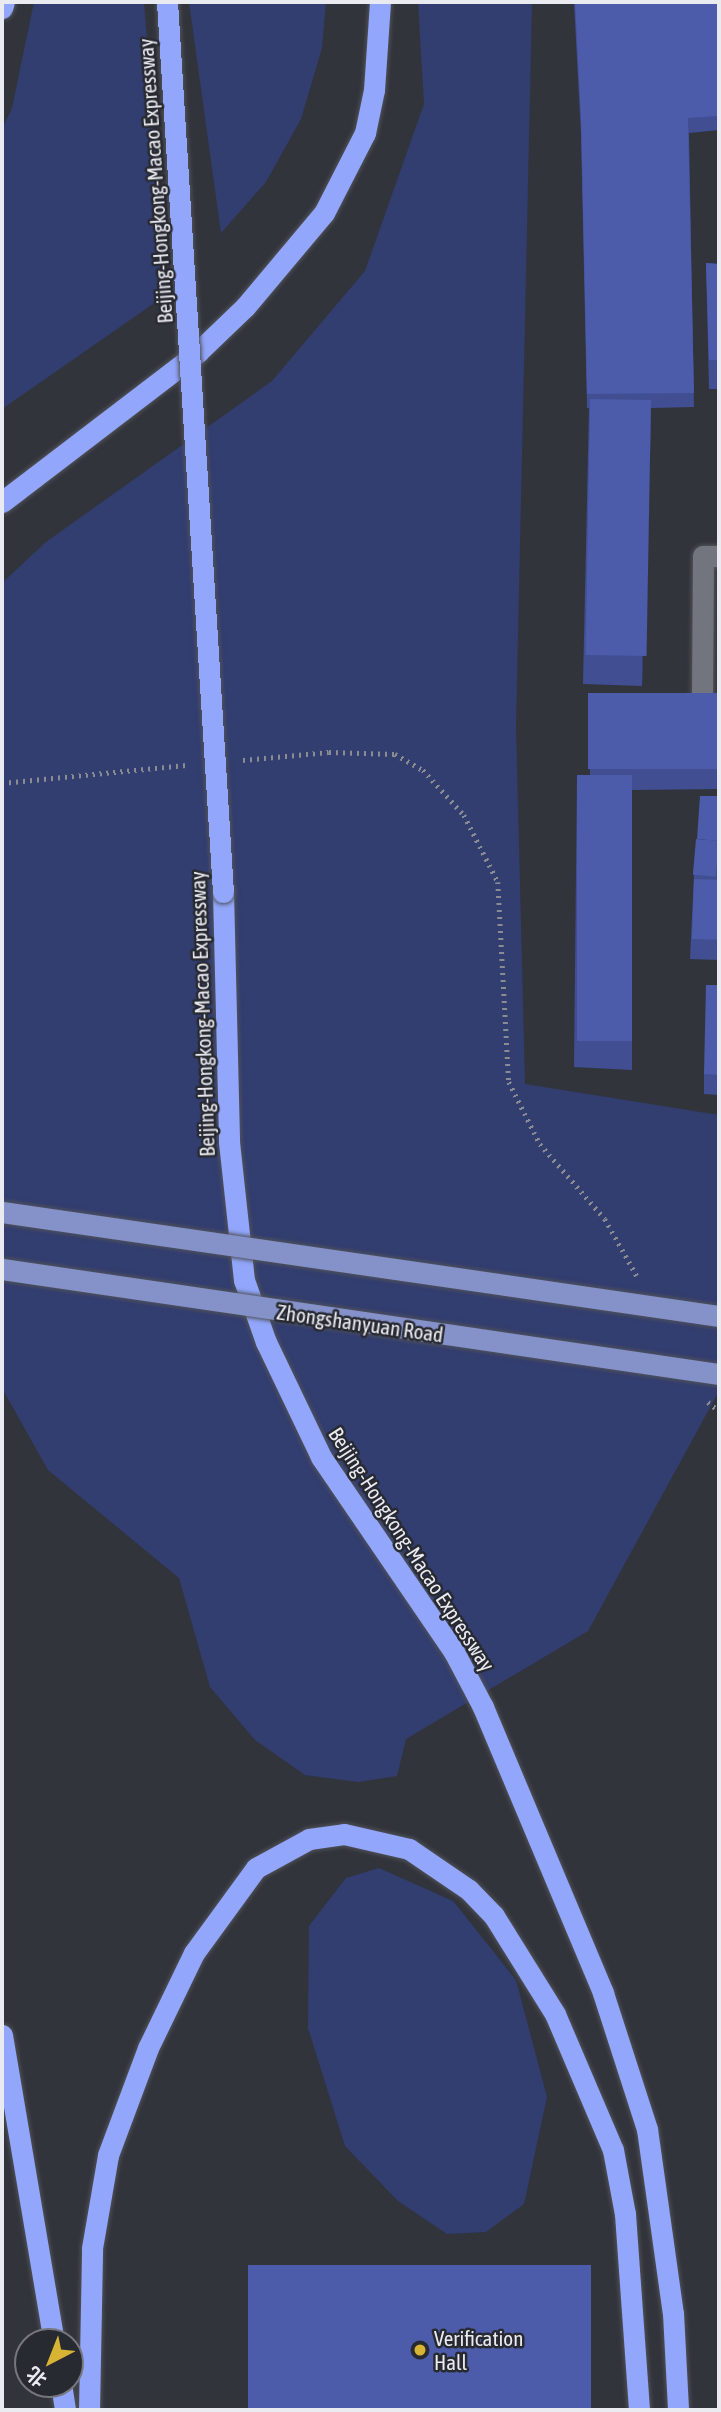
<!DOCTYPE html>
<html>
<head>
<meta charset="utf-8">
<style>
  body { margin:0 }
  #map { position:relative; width:721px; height:2412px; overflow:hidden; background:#32343c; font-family:"Asap Condensed","Noto Sans SC",sans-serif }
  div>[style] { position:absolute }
  .green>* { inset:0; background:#323d70 }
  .path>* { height:4.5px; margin-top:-2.25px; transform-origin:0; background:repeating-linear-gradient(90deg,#8b8c93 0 2px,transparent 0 7px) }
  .roads { filter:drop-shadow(0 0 2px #505258) drop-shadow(0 0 2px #505258) }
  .minor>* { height:21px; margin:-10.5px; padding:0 10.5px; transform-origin:10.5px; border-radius:10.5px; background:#72757e }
  .highway>* { height:21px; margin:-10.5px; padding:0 10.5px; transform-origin:10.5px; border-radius:10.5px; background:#92a6fc }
  .bridges { filter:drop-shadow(0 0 2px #505258) drop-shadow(0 0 2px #505258) }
  .major-bridge>* { height:21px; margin:-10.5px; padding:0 10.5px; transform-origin:10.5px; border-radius:10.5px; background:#8592ca }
  .highway-bridge>* { height:21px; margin:-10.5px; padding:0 10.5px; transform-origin:10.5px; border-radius:10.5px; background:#92a6fc }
  .wall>* { inset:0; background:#414e92 }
  .shaded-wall>* { inset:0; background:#354077 }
  .building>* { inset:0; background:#4c5baa; transform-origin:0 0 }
  .dots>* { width:19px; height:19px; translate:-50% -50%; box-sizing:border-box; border:4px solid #282a32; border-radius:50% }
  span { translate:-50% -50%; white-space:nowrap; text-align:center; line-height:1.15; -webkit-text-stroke:5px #282a32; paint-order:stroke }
  .street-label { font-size:21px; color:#eaebf0 }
  .poi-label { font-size:21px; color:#eaebf0 }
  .left { translate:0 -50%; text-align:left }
  .frame { position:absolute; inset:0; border:4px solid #eaebf0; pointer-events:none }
  .north { position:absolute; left:14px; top:2328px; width:70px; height:70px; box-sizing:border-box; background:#282a32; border:2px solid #76777e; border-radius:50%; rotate:222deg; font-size:19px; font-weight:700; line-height:28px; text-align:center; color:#eaebf0 }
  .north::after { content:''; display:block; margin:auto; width:24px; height:32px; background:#d7b434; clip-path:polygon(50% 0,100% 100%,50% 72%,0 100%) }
</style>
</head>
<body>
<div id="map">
  <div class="green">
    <i style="clip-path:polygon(34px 2px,144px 2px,164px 263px,153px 304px,2px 409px,2px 129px,12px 108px)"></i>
    <i style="clip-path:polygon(189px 2px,326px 2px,322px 48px,301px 119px,266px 182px,221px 233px)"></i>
    <i style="clip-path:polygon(418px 2px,532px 2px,516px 726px,525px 1084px,719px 1115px,719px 1391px,588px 1631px,406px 1739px,397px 1776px,358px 1782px,305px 1775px,255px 1740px,210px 1687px,179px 1578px,48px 1470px,2px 1388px,2px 583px,46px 542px,272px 381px,365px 271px,424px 104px)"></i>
    <i style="clip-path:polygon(379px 1868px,453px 1901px,516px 1980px,547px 2097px,524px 2204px,486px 2232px,447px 2234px,398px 2201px,345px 2146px,308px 2028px,309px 1926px,346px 1878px)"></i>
  </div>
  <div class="path">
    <i style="left:243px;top:760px;width:86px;rotate:-5.3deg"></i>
    <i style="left:329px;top:752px;width:66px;rotate:1.7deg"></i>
    <i style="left:395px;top:754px;width:32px;rotate:30deg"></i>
    <i style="left:423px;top:770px;width:61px;rotate:47.7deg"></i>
    <i style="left:464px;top:815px;width:75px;rotate:63.1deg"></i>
    <i style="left:498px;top:882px;width:200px;rotate:86.9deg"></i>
    <i style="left:509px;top:1082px;width:69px;rotate:63.4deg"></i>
    <i style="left:540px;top:1144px;width:99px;rotate:49.1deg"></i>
    <i style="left:605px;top:1219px;width:65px;rotate:60.7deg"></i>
    <i style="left:2px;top:783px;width:185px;rotate:-5.6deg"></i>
    <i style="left:708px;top:1402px;width:14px;rotate:39deg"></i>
  </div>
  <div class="roads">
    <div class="minor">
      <i style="left:702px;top:697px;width:141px;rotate:-89.6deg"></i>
      <i style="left:703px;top:556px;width:16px"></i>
    </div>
    <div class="highway">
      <i style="left:2px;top:8px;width:6px;rotate:-72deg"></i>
      <i style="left:2px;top:502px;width:247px;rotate:-37.4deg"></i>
      <i style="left:198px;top:352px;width:65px;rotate:-43.8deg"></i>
      <i style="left:245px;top:307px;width:123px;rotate:-50deg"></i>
      <i style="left:324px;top:213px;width:90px;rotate:-62.9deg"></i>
      <i style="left:365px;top:133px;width:44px;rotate:-78.2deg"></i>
      <i style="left:374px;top:90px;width:88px;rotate:-86.1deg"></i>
      <i style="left:223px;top:892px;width:250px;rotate:88.6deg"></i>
      <i style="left:229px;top:1142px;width:139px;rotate:83.8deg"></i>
      <i style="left:244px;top:1280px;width:66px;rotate:70.5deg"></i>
      <i style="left:266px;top:1342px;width:127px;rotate:64.4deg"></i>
      <i style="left:321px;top:1457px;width:236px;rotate:55.7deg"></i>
      <i style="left:454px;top:1652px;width:62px;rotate:62.2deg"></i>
      <i style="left:483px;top:1707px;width:310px;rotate:67.2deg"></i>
      <i style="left:603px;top:1993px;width:143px;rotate:72.1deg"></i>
      <i style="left:647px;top:2129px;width:186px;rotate:82deg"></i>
      <i style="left:673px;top:2313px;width:97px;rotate:87deg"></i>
      <i style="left:2px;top:2035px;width:311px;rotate:80.4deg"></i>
      <i style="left:61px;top:2384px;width:26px;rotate:81deg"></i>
      <i style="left:89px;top:2410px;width:162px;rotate:-88.9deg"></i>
      <i style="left:92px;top:2248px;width:94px;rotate:-80.2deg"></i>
      <i style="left:108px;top:2155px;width:114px;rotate:-69.5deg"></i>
      <i style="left:148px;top:2048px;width:106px;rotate:-64.2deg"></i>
      <i style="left:194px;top:1953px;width:105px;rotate:-53.9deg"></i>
      <i style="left:256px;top:1868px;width:60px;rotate:-28.7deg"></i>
      <i style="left:309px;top:1839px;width:35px;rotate:-8deg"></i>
      <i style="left:344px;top:1834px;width:67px;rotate:13deg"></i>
      <i style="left:409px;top:1849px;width:73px;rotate:34.3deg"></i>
      <i style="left:469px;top:1890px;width:36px;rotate:46deg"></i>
      <i style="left:494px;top:1916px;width:115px;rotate:58.1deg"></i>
      <i style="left:555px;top:2014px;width:148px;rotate:66.9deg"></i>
      <i style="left:613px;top:2150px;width:65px;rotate:79.4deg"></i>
      <i style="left:625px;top:2214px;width:196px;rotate:85.9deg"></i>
    </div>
  </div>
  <div class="bridges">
    <div class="major-bridge">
      <i style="left:2px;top:1212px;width:725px;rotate:8.25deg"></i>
      <i style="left:2px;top:1269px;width:725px;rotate:8.33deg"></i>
    </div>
    <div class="highway-bridge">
      <i style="left:167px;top:2px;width:892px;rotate:86.4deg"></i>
    </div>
  </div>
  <div class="wall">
    <i style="clip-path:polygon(574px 2px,718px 2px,719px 20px,719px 130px,689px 133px,694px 407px,651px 408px,642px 686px,583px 684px,589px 408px,587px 408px,581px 134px)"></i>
    <i style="clip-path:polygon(706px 263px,719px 264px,719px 389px,709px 389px)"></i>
    <i style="clip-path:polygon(719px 693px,719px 789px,632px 790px,632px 1070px,574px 1067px,577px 776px,590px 776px,588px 696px)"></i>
    <i style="clip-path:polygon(719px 796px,719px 960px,690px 959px,694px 875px)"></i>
    <i style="clip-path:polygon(719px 985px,719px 1095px,704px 1094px,704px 1074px)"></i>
  </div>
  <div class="shaded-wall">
    <i style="clip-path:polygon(651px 400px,651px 429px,642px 686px,642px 657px)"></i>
  </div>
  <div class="building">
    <i style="clip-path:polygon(575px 2px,718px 2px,719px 20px,719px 116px,688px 118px,694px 393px,587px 394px,581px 119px)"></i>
    <i style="clip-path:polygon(706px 263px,719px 264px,719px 360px,709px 360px)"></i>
    <i style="left:590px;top:399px;width:61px;height:256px;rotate:1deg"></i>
    <i style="left:719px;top:693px;width:76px;height:131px;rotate:90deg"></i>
    <i style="left:632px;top:775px;width:266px;height:55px;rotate:90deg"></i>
    <i style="clip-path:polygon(700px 796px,719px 796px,719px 841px,697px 839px)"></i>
    <i style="left:696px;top:839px;width:23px;height:36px;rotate:5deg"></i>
    <i style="left:694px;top:879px;width:25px;height:60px;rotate:2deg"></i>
    <i style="clip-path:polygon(706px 985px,719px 985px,719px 1075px,704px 1074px)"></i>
    <i style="left:248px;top:2265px;width:343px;height:145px"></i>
  </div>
  <div class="dots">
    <i style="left:420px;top:2350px;background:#d7b434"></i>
  </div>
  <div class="street-label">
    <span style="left:155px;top:181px;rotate:-94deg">Beijing-Hongkong-Macao Expressway</span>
    <span style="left:202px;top:1014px;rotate:-92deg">Beijing-Hongkong-Macao Expressway</span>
    <span style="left:360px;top:1323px;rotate:8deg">Zhongshanyuan Road</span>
    <span style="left:412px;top:1549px;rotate:57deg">Beijing-Hongkong-Macao Expressway</span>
  </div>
  <div class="poi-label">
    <span class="left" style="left:434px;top:2350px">Verification<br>Hall</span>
  </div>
  <div class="frame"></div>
  <div class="north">北</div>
</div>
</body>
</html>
